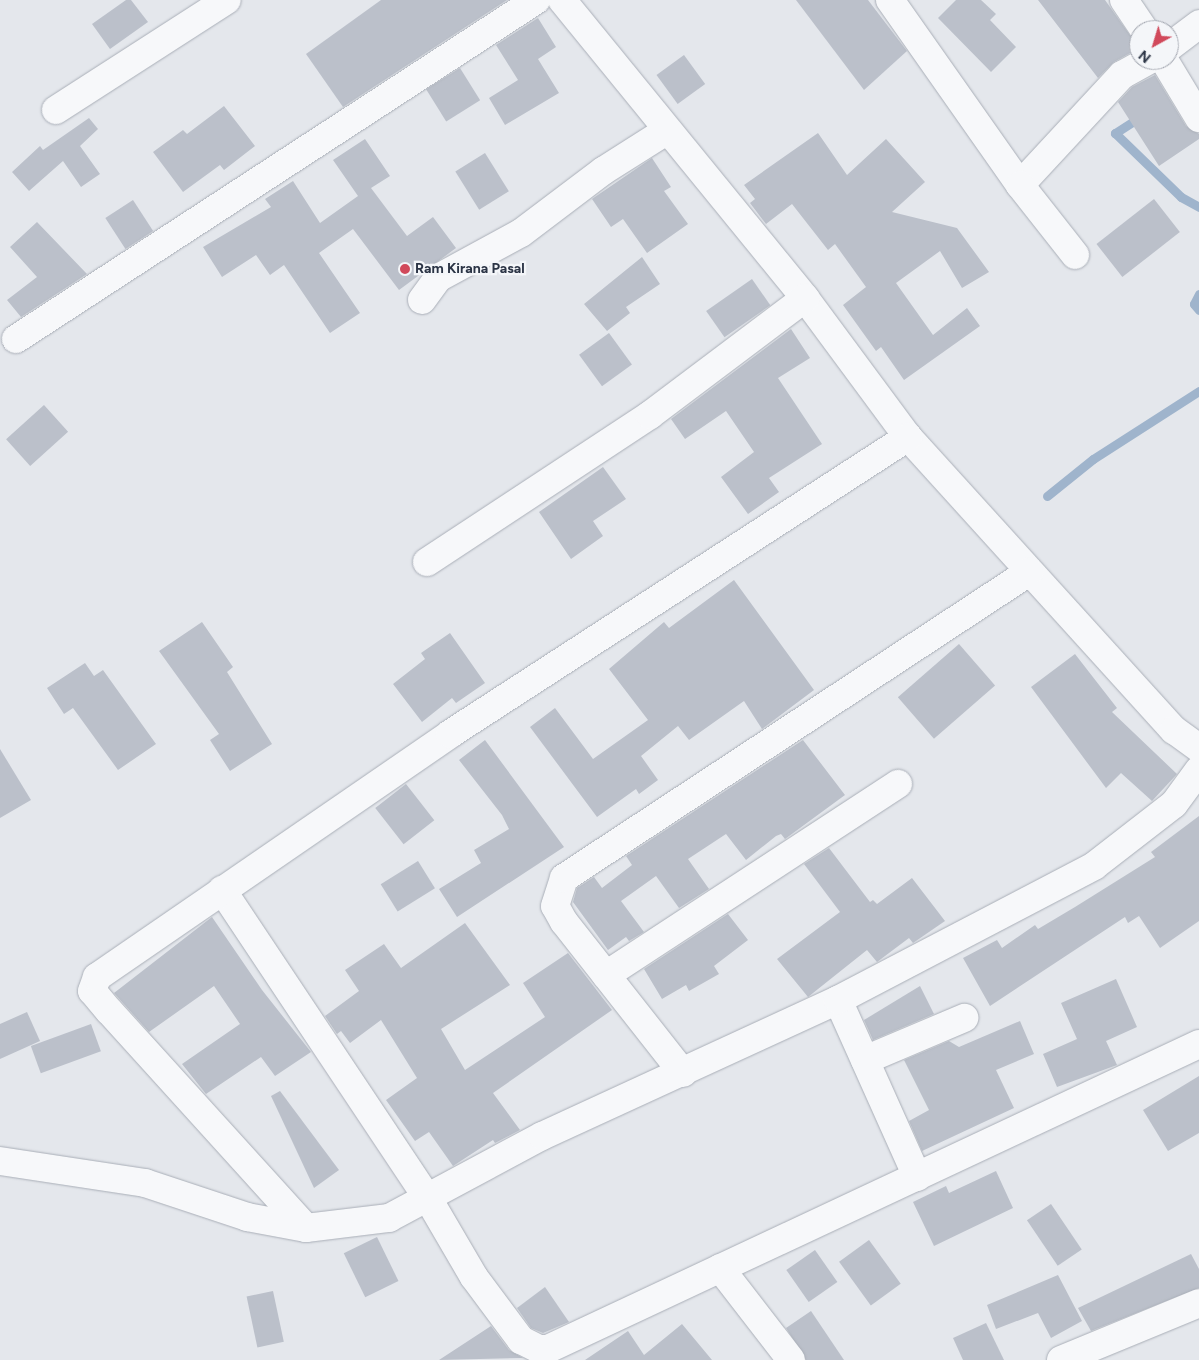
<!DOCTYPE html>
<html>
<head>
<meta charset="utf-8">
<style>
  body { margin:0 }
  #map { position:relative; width:1199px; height:1360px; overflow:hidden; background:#e4e7ec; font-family:Figtree,sans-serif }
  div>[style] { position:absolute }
  .stream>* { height:9px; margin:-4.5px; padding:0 4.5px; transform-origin:4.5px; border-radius:4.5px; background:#9fb4cc }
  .building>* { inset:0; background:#bbc0ca; transform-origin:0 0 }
  .roads { filter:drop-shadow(0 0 1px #a9aeb7) drop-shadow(0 0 1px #a9aeb7) }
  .minor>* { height:28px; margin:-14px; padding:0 14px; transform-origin:14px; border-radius:14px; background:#f7f8fa }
  .dots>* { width:14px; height:14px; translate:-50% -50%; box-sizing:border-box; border:2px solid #f4f6f9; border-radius:50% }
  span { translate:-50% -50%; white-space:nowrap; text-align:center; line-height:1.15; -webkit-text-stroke:4.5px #f4f6f9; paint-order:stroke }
  .poi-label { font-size:14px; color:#2b3445; font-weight:700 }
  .left { translate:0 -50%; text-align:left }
  .north { position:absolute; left:1129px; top:20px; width:50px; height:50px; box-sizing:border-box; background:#f4f6f9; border:1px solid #a4a8b1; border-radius:50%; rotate:219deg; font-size:14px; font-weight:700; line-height:20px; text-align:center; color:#2b3445 }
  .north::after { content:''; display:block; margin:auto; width:18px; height:22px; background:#d1495b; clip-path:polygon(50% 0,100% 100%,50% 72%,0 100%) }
</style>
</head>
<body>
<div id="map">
  <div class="stream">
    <i style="left:1140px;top:117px;width:30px;rotate:147deg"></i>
    <i style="left:1115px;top:133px;width:92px;rotate:44.1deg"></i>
    <i style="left:1181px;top:197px;width:21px;rotate:29deg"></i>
    <i style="left:1199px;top:294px;width:11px;rotate:117deg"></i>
    <i style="left:1194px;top:304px;width:8px;rotate:50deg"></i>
    <i style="left:1047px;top:496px;width:59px;rotate:-38.8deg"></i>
    <i style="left:1093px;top:459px;width:126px;rotate:-32.7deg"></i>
  </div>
  <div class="building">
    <i style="clip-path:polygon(126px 0,131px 0,148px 22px,110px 49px,92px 24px)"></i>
    <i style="clip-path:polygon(381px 0,507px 0,343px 107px,306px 54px)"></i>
    <i style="clip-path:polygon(796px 0,868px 0,907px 51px,864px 90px)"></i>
    <i style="clip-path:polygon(956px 0,981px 0,996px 14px,990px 20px,1016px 47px,991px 72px,938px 18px)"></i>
    <i style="clip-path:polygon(1038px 0,1105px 0,1139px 48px,1114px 62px,1098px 78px)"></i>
    <i style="clip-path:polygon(538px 18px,556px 47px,538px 59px,559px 93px,505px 125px,489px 98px,518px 80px,496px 45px)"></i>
    <i style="left:684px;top:55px;width:36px;height:34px;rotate:54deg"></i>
    <i style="left:460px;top:68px;width:38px;height:40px;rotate:58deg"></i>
    <i style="clip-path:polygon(1155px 75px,1186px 126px,1199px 134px,1199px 139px,1159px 166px,1118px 102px,1132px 87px)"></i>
    <i style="clip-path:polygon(224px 106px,255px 146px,224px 170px,220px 165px,183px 192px,153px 152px,183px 130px,187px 134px)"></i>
    <i style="clip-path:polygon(89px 118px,98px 129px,80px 146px,100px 174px,81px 187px,63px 161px,29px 191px,12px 172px,40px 146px,43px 150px)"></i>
    <i style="clip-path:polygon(818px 133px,847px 175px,886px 139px,925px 182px,892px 212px,957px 228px,989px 272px,962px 288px,940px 251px,896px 283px,933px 335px,967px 308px,980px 326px,904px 380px,881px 347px,876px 351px,843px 305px,866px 287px,835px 244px,828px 250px,792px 204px,766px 224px,750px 203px,755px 199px,744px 185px)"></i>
    <i style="clip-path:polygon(365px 139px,390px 176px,371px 188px,407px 236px,433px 217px,456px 248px,399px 290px,353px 229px,319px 253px,360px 313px,330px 333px,284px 265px,270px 275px,256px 255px,222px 277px,203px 247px,271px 207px,265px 199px,293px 181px,320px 223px,358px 196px,333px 160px)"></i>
    <i style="left:485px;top:153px;width:45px;height:35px;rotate:58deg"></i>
    <i style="clip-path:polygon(652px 158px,671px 187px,664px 191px,688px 224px,647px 253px,623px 219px,611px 227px,592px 199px)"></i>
    <i style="left:1154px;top:199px;width:42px;height:73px;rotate:52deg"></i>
    <i style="left:133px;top:200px;width:37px;height:33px;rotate:57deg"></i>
    <i style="clip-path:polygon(37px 222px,87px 274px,21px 317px,7px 300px,37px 277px,10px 247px)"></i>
    <i style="clip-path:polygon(642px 257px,660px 284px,626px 307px,630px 313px,607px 331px,584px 304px)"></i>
    <i style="left:752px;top:279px;width:32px;height:56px;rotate:55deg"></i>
    <i style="clip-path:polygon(791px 329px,810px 358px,778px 378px,822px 444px,769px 478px,779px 492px,748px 514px,721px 477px,754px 452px,726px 411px,685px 439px,671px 419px)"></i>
    <i style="left:609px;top:333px;width:39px;height:37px;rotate:54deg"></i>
    <i style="left:44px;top:405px;width:36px;height:51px;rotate:48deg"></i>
    <i style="clip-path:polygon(603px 467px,626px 499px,593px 521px,603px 536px,571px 559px,539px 512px)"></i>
    <i style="clip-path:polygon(734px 580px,814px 690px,762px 729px,744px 701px,689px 740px,678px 726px,641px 756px,658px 780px,639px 794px,636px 789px,597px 817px,530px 727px,555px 708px,593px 759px,648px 720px,609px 669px,664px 622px,669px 628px)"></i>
    <i style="clip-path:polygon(202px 622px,233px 667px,227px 672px,272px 744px,230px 771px,210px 740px,219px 734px,159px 651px)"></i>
    <i style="clip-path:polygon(450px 633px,485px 683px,456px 703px,452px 698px,422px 722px,393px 684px,425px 659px,421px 653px)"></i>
    <i style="left:959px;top:644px;width:55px;height:81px;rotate:49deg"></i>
    <i style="clip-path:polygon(1075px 654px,1117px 708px,1112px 712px,1177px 774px,1152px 801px,1121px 773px,1106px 788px,1031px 687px)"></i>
    <i style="clip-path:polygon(85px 663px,94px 676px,103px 670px,156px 744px,118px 770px,73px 708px,64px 714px,47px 688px)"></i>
    <i style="clip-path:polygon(485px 740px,564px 847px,457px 917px,439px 889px,481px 863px,474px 850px,509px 829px,502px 815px,459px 760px)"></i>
    <i style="clip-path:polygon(803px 740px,845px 795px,785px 839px,781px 834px,776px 836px,746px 860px,726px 834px,688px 859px,709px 889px,679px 908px,656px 876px,621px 901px,644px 932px,629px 941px,626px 937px,608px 950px,573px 902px,577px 888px,594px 877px,602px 888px,632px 865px,626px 856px)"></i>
    <i style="clip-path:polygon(0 749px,31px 800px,0 818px)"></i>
    <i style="left:406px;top:784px;width:46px;height:39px;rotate:52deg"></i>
    <i style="clip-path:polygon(1199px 816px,1199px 921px,1160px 948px,1139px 916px,1128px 923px,1125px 917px,990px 1006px,963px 958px,997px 940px,1002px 948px,1035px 925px,1038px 929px,1075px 907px,1155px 857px,1151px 852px)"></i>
    <i style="clip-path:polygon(829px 848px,870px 902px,873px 900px,877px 904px,912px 878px,945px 921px,913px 943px,909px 938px,877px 962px,867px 950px,808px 997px,777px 959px,840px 912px,804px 864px)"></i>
    <i style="left:418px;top:861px;width:32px;height:44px;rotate:58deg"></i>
    <i style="clip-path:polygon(728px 914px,748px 940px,714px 966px,719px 974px,689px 991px,686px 985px,662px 999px,644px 969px)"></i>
    <i style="clip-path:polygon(212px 917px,262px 990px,311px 1052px,275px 1076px,261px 1057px,206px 1094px,182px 1064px,240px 1024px,214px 986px,149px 1032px,114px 993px)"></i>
    <i style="clip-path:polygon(465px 923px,510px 985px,441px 1029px,465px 1070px,545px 1017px,523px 983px,568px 953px,612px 1010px,493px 1093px,520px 1130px,495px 1143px,493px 1140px,453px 1166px,429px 1132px,415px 1141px,386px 1100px,417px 1078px,381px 1020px,350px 1043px,341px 1031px,337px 1034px,325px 1016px,359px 991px,345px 970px,384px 944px,401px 968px)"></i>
    <i style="clip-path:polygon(1116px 979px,1137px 1027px,1106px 1041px,1117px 1065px,1057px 1087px,1043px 1054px,1077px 1039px,1061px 1003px)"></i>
    <i style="clip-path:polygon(920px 986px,934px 1014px,873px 1040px,864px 1020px)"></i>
    <i style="clip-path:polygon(27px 1012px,40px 1041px,0 1059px,0 1024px)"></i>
    <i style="clip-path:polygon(1020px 1021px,1034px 1054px,996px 1070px,1014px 1108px,922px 1151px,909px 1121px,929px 1110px,904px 1060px,949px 1041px,959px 1047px)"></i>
    <i style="left:91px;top:1024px;width:29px;height:64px;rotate:70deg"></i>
    <i style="clip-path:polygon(1199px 1076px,1199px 1133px,1168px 1151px,1143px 1110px)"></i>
    <i style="clip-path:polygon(280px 1091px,339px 1170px,314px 1188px,271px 1096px)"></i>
    <i style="clip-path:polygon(996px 1171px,1013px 1208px,934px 1246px,913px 1202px,946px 1186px,949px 1193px)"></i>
    <i style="left:1051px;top:1204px;width:55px;height:29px;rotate:56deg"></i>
    <i style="left:377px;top:1237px;width:49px;height:37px;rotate:64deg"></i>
    <i style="left:869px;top:1240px;width:54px;height:37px;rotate:54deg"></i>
    <i style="left:815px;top:1250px;width:39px;height:35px;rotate:55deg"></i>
    <i style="clip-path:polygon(1191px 1254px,1199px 1269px,1199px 1288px,1091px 1331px,1078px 1308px)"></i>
    <i style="clip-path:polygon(1058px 1275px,1082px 1321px,1051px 1338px,1038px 1313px,996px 1329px,987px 1305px)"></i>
    <i style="clip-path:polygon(545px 1287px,569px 1322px,543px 1333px,531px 1328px,517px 1308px)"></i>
    <i style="left:273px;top:1291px;width:52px;height:27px;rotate:78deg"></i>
    <i style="clip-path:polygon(811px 1311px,844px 1360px,806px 1360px,786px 1328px)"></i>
    <i style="clip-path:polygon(986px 1323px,1004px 1360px,963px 1360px,953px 1338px)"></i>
    <i style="clip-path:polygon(682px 1324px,712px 1360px,585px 1360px,628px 1331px,644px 1355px)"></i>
    <i style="clip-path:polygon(491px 1326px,509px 1350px,523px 1358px,439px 1360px)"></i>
  </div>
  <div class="roads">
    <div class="minor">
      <i style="left:562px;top:0;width:385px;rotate:50.8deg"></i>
      <i style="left:805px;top:298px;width:173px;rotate:53.5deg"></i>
      <i style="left:908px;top:437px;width:396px;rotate:47.8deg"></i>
      <i style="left:1174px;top:730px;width:31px;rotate:36deg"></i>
      <i style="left:890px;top:0;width:226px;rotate:54.9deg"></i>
      <i style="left:1020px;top:185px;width:150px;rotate:-47.2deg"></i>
      <i style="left:1122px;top:75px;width:31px;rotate:-29deg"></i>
      <i style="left:1124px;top:0;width:36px;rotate:56deg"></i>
      <i style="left:1169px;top:47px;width:38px;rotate:-37deg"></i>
      <i style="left:1164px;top:60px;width:68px;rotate:58.9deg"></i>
      <i style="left:56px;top:110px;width:203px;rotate:-32.8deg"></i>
      <i style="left:1020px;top:185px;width:89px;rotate:51.8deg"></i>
      <i style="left:422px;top:300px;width:27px;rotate:-54deg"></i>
      <i style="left:438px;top:278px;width:94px;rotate:-28.5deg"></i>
      <i style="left:521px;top:233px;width:103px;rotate:-37.1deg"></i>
      <i style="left:603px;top:171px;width:75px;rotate:-32.4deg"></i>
      <i style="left:16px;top:339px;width:621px;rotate:-33.1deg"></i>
      <i style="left:427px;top:562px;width:267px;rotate:-33.4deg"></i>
      <i style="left:650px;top:415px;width:194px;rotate:-37deg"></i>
      <i style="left:222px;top:890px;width:373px;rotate:56.3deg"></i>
      <i style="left:429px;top:1200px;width:89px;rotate:59.7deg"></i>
      <i style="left:474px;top:1277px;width:79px;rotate:53.3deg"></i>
      <i style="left:521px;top:1340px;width:20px;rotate:27deg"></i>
      <i style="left:539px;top:1349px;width:9px"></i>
      <i style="left:548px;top:1349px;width:719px;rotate:-25.1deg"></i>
      <i style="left:606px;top:975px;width:349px;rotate:-33.2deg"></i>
      <i style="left:838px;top:1000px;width:194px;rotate:65.9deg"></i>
      <i style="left:865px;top:1060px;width:108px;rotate:-23deg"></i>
      <i style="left:683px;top:1073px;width:192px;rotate:-128.2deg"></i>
      <i style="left:564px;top:922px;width:18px;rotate:-119deg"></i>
      <i style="left:555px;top:906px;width:29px;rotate:-72deg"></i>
      <i style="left:564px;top:878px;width:557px;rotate:-33.35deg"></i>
      <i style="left:0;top:1161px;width:147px;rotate:8.6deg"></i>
      <i style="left:145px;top:1183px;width:108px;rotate:18.4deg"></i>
      <i style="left:247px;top:1217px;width:60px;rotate:10.6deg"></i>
      <i style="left:306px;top:1228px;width:84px;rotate:-6.9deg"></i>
      <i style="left:389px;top:1218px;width:174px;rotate:-28.2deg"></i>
      <i style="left:542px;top:1136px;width:326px;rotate:-24.7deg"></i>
      <i style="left:838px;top:1000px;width:289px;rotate:-27.6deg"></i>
      <i style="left:1094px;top:866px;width:101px;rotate:-37.8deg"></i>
      <i style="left:1174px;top:804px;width:42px;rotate:-53.7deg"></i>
      <i style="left:306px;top:1228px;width:293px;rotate:-132.2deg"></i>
      <i style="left:109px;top:1011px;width:26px;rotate:-130deg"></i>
      <i style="left:92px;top:991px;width:15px;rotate:-70deg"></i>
      <i style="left:97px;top:977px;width:429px;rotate:-34.5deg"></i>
      <i style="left:450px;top:734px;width:546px;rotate:-32.96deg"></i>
      <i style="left:720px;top:1268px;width:116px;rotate:52.3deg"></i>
      <i style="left:1061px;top:1360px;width:149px;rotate:-22.4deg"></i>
    </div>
  </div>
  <div class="dots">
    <i style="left:405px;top:269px;background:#d1495b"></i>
  </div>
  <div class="poi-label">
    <span class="left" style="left:415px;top:269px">Ram Kirana Pasal</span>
  </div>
  <div class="north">N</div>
</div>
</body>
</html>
